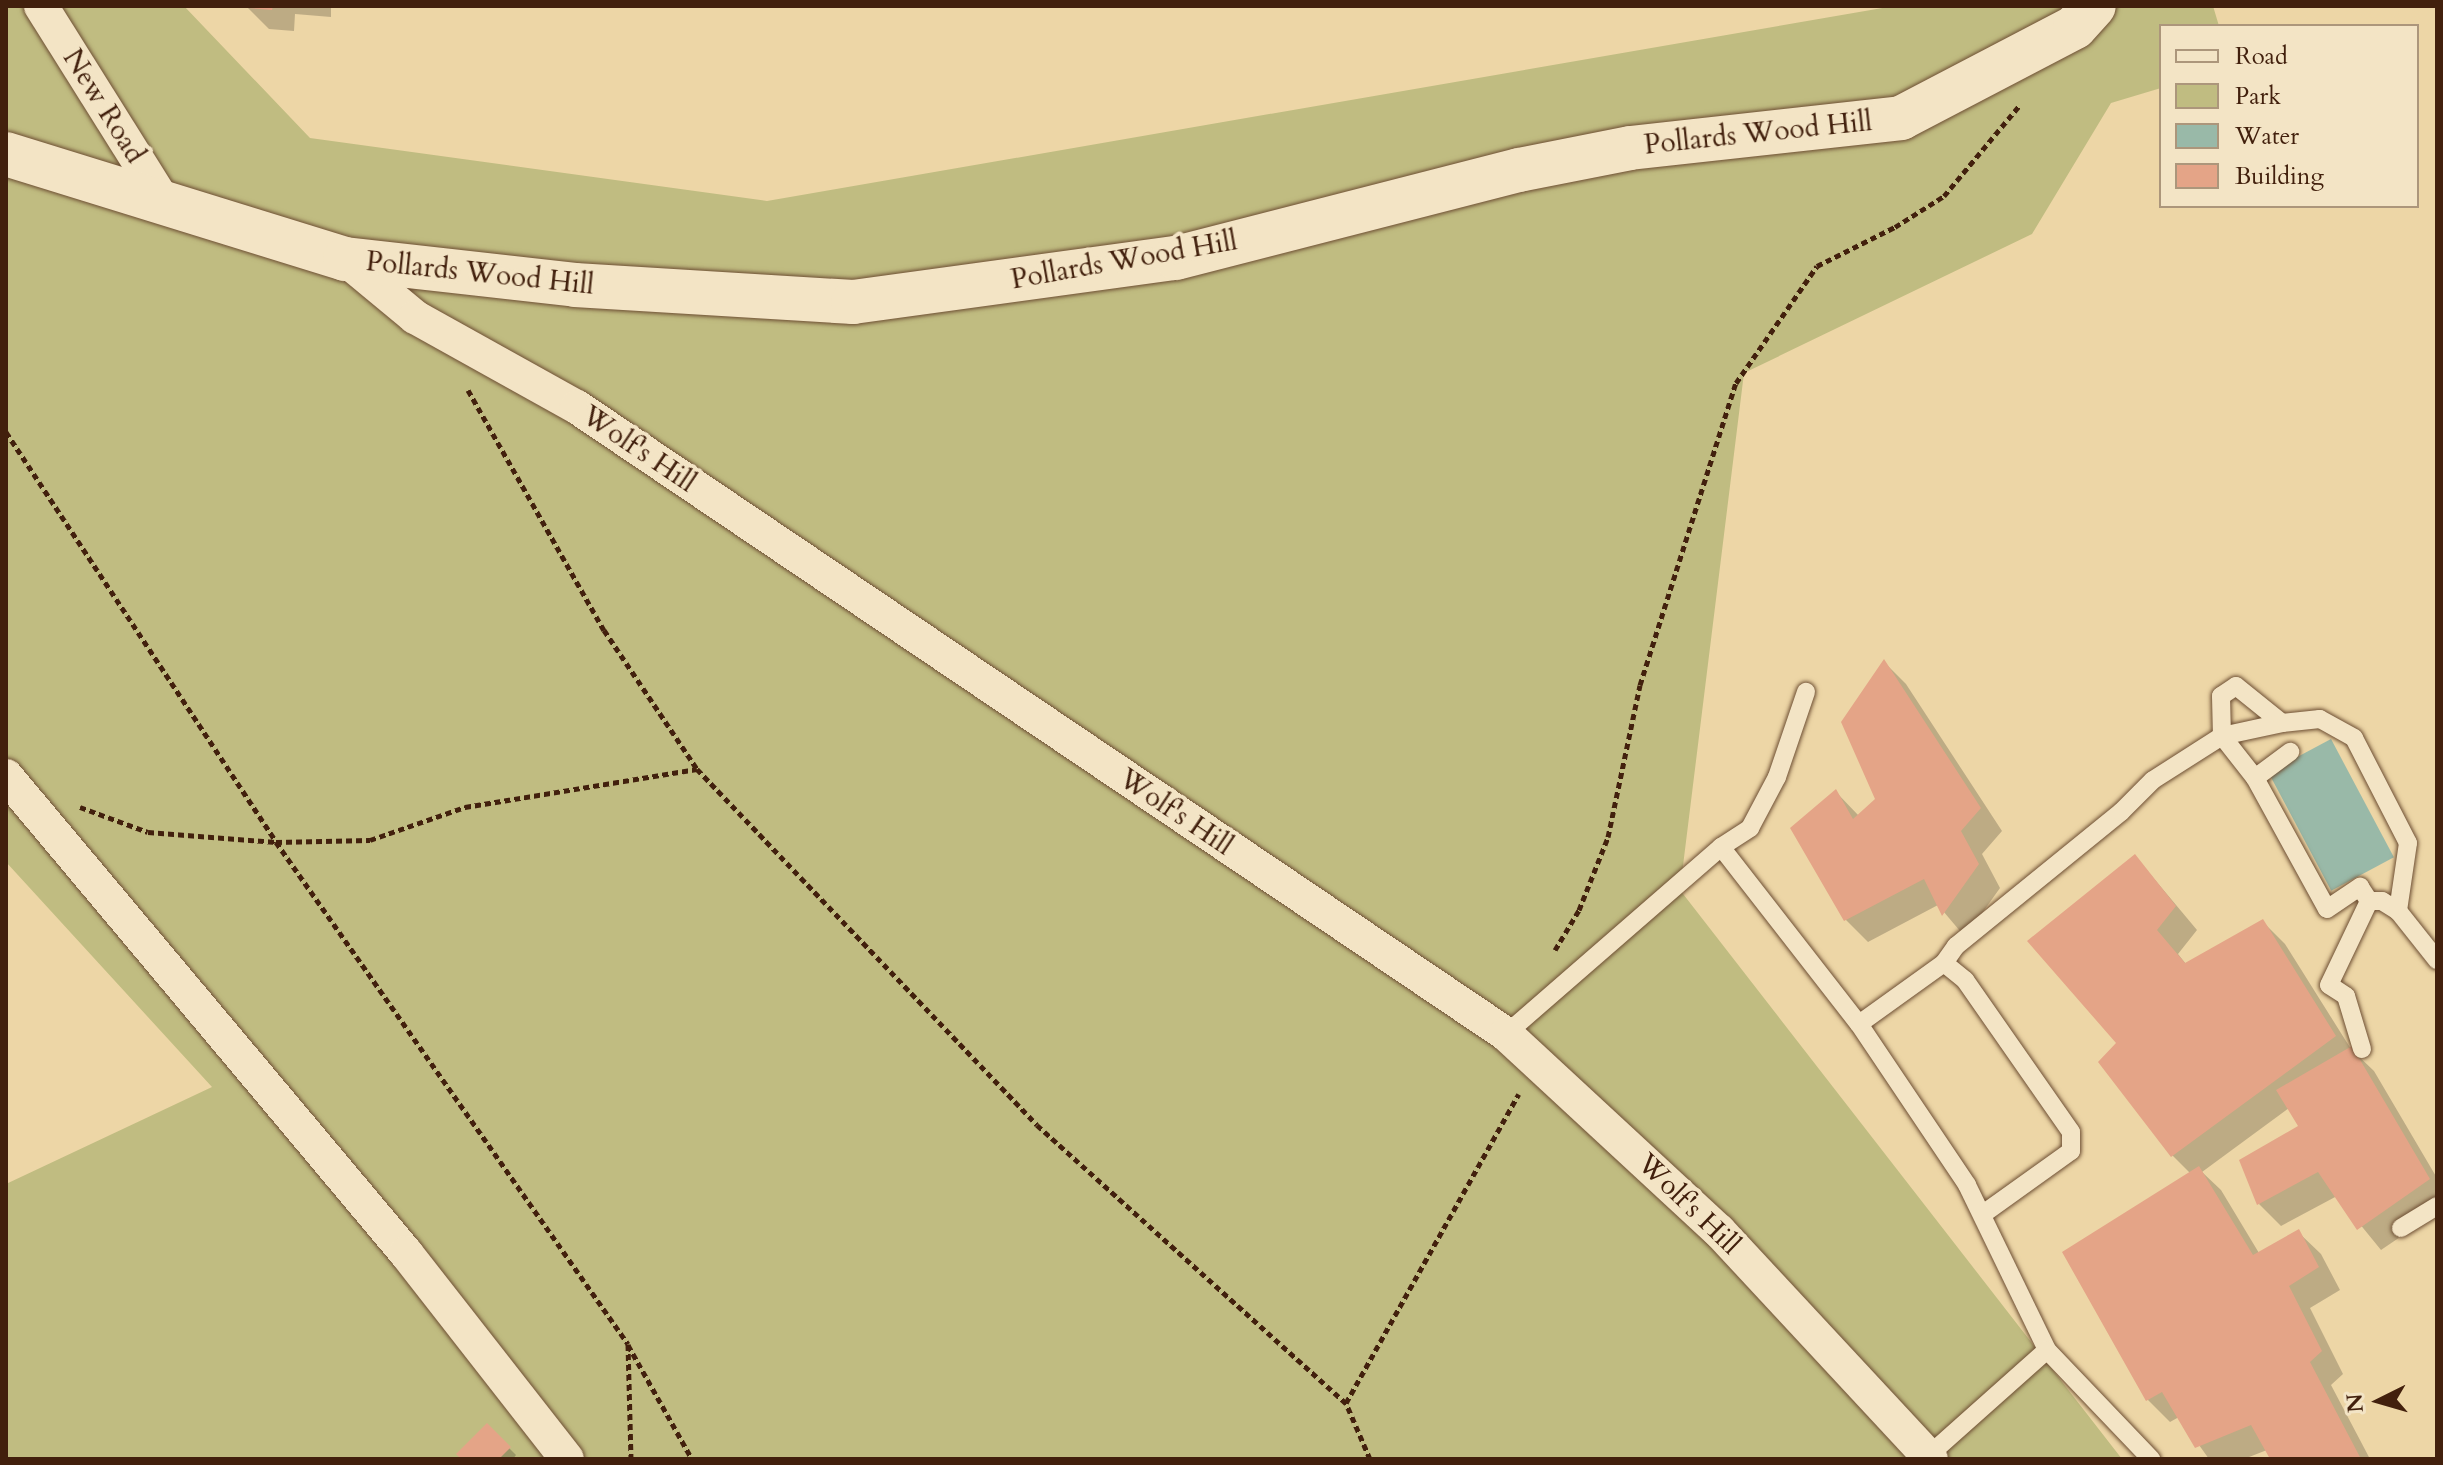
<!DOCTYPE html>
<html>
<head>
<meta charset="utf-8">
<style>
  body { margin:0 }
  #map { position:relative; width:2443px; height:1465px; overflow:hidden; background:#edd6a6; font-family:Cardo,serif }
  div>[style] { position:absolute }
  .green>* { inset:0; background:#c0bc81 }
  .water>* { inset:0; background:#99b9a8; transform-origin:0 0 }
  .shadow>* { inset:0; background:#0003 }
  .building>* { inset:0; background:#e4a487 }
  .path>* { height:5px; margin-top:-2.5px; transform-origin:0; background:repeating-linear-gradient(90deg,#42200d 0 6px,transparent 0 10px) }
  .roads { filter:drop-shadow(0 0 2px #6d4e33) drop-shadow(0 0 2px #6d4e33) }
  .service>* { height:18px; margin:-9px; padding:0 9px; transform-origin:9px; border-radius:9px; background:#f3e4c5 }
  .minor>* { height:34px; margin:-17px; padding:0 17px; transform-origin:17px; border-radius:17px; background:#f3e4c5 }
  .tertiary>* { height:44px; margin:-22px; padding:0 22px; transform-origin:22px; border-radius:22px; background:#f3e4c5 }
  span { translate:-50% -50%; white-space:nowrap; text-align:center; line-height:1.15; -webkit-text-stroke:8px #f3e4c5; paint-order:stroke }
  .street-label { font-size:28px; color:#42200d }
  .frame { position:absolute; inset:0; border:8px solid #42200d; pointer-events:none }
  .legend { position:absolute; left:2159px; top:24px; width:260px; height:184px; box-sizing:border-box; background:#f3e4c5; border:2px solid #ac967b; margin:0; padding:10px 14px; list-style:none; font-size:24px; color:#42200d }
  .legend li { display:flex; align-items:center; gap:16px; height:40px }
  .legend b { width:40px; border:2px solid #ac967b }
  .north { position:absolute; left:2339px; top:1361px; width:80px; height:80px; -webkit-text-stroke:6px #f3e4c5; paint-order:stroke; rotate:265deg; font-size:22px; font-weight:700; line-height:32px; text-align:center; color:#42200d }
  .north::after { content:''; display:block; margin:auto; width:28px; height:36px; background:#42200d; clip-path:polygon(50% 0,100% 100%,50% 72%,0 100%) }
</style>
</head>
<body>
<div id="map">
  <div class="green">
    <i style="clip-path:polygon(6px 6px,184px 6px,310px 138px,767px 201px,1894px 6px,2213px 6px,2219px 26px,2161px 26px,2161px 88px,2111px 103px,2032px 234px,1744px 373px,1680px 890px,2122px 1459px,6px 1459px,6px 1184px,212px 1087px,6px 862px)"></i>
  </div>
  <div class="water">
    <i style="left:2331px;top:739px;width:134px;height:71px;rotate:62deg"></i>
  </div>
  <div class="shadow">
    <i style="clip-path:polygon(246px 6px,331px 6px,331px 17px,295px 14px,294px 31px,269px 29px)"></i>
    <i style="clip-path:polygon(1884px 662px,1906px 684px,2002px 831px,1982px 854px,2000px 888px,1965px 937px,1938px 905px,1868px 942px,1846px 920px,1836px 792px,1859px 816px,1878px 800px)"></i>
    <i style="clip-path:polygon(2135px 856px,2197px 930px,2178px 954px,2186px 964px,2263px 922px,2285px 944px,2351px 1049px,2374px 1071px,2437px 1178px,2437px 1212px,2381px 1250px,2337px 1196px,2281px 1226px,2259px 1204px,2300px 1127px,2289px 1108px,2202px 1172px,2221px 1190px,2259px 1253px,2298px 1232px,2321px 1254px,2340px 1290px,2310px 1308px,2343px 1374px,2331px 1385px,2370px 1459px,2272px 1459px,2267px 1450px,2244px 1459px,2209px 1459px,2179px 1417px,2170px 1422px,2148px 1400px,2065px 1253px,2190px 1173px,2172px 1155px,2119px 1043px)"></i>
    <i style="clip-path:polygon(487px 1426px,516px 1455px,513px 1459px,463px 1459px)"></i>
  </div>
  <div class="building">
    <i style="clip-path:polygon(249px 6px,273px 6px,272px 10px,249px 8px)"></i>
    <i style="clip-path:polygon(1884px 659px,1981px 808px,1961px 831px,1979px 864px,1942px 916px,1924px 879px,1844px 921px,1790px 828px,1836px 789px,1853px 819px,1875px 799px,1841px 722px)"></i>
    <i style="clip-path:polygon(2135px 854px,2176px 906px,2157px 930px,2185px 963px,2263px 919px,2336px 1036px,2171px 1157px,2098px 1062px,2116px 1043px,2027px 941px)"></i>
    <i style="clip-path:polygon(2352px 1046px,2430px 1179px,2357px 1230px,2318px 1172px,2257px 1205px,2239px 1160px,2298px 1126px,2276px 1090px)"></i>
    <i style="clip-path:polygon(2199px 1166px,2253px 1255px,2299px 1229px,2319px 1267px,2289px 1286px,2322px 1351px,2310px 1362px,2361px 1459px,2270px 1459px,2251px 1425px,2195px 1448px,2162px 1392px,2146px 1401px,2062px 1252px)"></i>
    <i style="clip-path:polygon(487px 1423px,511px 1447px,499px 1459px,461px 1459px,456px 1454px)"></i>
  </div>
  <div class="path">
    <i style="left:468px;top:390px;width:276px;rotate:60.5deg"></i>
    <i style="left:604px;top:630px;width:167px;rotate:56.2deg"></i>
    <i style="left:697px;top:769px;width:492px;rotate:46.3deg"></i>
    <i style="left:1037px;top:1125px;width:416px;rotate:42deg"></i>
    <i style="left:6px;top:432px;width:491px;rotate:56.6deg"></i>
    <i style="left:276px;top:842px;width:613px;rotate:54.96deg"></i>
    <i style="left:628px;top:1344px;width:115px;rotate:88.5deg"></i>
    <i style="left:80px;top:807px;width:72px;rotate:20.2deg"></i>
    <i style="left:148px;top:832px;width:128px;rotate:4.5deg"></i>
    <i style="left:276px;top:842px;width:94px;rotate:-1.2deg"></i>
    <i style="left:370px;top:840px;width:101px;rotate:-19.2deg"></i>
    <i style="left:465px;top:807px;width:235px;rotate:-9.3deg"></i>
    <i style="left:1555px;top:950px;width:47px;rotate:-59deg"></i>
    <i style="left:1579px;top:910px;width:79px;rotate:-68.3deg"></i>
    <i style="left:1608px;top:837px;width:155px;rotate:-78.1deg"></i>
    <i style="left:1640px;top:685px;width:317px;rotate:-72.4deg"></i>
    <i style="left:1736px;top:383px;width:142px;rotate:-55.3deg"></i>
    <i style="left:1817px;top:266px;width:87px;rotate:-26.6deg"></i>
    <i style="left:1895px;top:227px;width:58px;rotate:-32.3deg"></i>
    <i style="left:1944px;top:196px;width:117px;rotate:-50.2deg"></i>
    <i style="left:628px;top:1345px;width:131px;rotate:60.7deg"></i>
    <i style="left:1370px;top:1459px;width:61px;rotate:-113.2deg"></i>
    <i style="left:1346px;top:1403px;width:354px;rotate:-60.8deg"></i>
  </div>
  <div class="roads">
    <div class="service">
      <i style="left:2282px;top:723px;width:59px;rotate:-141.2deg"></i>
      <i style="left:2236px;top:686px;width:18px;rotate:146deg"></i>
      <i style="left:2221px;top:696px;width:40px;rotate:88.6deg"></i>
      <i style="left:2222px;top:736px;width:53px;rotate:51.8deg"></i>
      <i style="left:2255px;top:778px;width:149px;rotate:61.2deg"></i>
      <i style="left:2327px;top:909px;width:40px;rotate:-34deg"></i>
      <i style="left:2360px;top:887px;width:17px;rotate:57deg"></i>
      <i style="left:2369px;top:901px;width:13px"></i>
      <i style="left:2382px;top:901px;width:19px;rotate:32deg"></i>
      <i style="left:2398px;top:911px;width:63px;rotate:51.5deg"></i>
      <i style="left:2255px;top:778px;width:44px;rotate:-36.6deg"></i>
      <i style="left:1721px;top:847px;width:224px;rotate:52.1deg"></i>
      <i style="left:1859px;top:1024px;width:194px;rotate:56.1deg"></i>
      <i style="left:1967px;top:1185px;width:183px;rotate:64.1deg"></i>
      <i style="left:2047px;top:1350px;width:151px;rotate:46.3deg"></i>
      <i style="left:1944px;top:963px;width:21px;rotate:-55deg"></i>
      <i style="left:1956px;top:946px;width:213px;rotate:-39.1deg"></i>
      <i style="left:2121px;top:812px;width:45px;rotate:-45deg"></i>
      <i style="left:2153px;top:780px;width:82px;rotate:-32.5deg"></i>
      <i style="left:2222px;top:736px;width:61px;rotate:-12.2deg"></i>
      <i style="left:2282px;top:723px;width:38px;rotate:-6deg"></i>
      <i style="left:2320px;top:719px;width:39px;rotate:29deg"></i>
      <i style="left:2354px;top:738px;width:118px;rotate:62.8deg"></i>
      <i style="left:2408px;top:843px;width:69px;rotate:98.4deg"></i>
      <i style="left:1859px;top:1024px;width:105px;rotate:-35.7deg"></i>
      <i style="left:1944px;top:963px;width:27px;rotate:39deg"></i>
      <i style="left:1965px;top:980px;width:185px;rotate:55.1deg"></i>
      <i style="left:2071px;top:1132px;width:19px;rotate:90deg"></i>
      <i style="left:2071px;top:1151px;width:108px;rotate:144.4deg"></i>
      <i style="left:1506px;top:1034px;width:285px;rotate:-41deg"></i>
      <i style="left:1721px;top:847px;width:35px;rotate:-33deg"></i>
      <i style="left:1750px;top:828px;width:58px;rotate:-62.1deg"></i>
      <i style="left:1777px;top:777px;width:90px;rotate:-71.2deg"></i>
      <i style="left:2362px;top:1049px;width:55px;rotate:-106.8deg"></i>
      <i style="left:2346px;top:996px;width:20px;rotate:-147deg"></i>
      <i style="left:2329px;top:985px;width:93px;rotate:-64.5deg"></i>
      <i style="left:2401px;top:1228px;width:42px;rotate:-31.4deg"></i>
      <i style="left:1928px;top:1456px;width:159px;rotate:-41.7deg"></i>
    </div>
    <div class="minor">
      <i style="left:41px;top:6px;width:237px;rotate:57.9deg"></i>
      <i style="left:345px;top:259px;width:91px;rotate:39.6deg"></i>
      <i style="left:415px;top:317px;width:185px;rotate:29.1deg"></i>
      <i style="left:577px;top:407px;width:1121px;rotate:34.02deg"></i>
      <i style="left:1506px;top:1034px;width:290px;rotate:42.8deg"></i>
      <i style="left:1719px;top:1231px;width:311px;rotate:47.1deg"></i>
      <i style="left:6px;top:776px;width:623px;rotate:50.02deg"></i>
      <i style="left:406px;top:1253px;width:261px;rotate:52deg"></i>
    </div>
    <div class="tertiary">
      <i style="left:6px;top:154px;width:355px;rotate:17.2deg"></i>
      <i style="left:345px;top:259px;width:231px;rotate:6.4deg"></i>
      <i style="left:575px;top:285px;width:279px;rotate:3.5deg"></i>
      <i style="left:853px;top:302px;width:326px;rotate:-7.8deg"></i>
      <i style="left:1176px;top:258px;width:354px;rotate:-14.4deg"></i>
      <i style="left:1519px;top:170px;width:113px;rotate:-11.2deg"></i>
      <i style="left:1630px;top:148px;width:273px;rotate:-6.3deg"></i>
      <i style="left:1901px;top:118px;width:196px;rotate:-27.6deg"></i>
      <i style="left:2075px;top:27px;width:28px;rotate:-48deg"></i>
    </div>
  </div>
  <div class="street-label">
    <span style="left:104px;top:106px;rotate:58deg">New Road</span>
    <span style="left:1758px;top:133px;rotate:-6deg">Pollards Wood Hill</span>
    <span style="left:1124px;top:260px;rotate:-10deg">Pollards Wood Hill</span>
    <span style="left:480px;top:273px;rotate:6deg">Pollards Wood Hill</span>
    <span style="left:639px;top:449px;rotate:34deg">Wolf's Hill</span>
    <span style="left:1176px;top:812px;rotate:34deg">Wolf's Hill</span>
    <span style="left:1689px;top:1204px;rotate:44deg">Wolf's Hill</span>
  </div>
  <div class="frame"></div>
  <ul class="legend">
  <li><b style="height:10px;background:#f3e4c5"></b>Road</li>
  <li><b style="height:22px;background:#c0bc81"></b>Park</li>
  <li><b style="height:22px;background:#99b9a8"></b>Water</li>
  <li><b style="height:22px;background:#e4a487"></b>Building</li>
  </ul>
  <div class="north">N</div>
</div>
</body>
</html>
